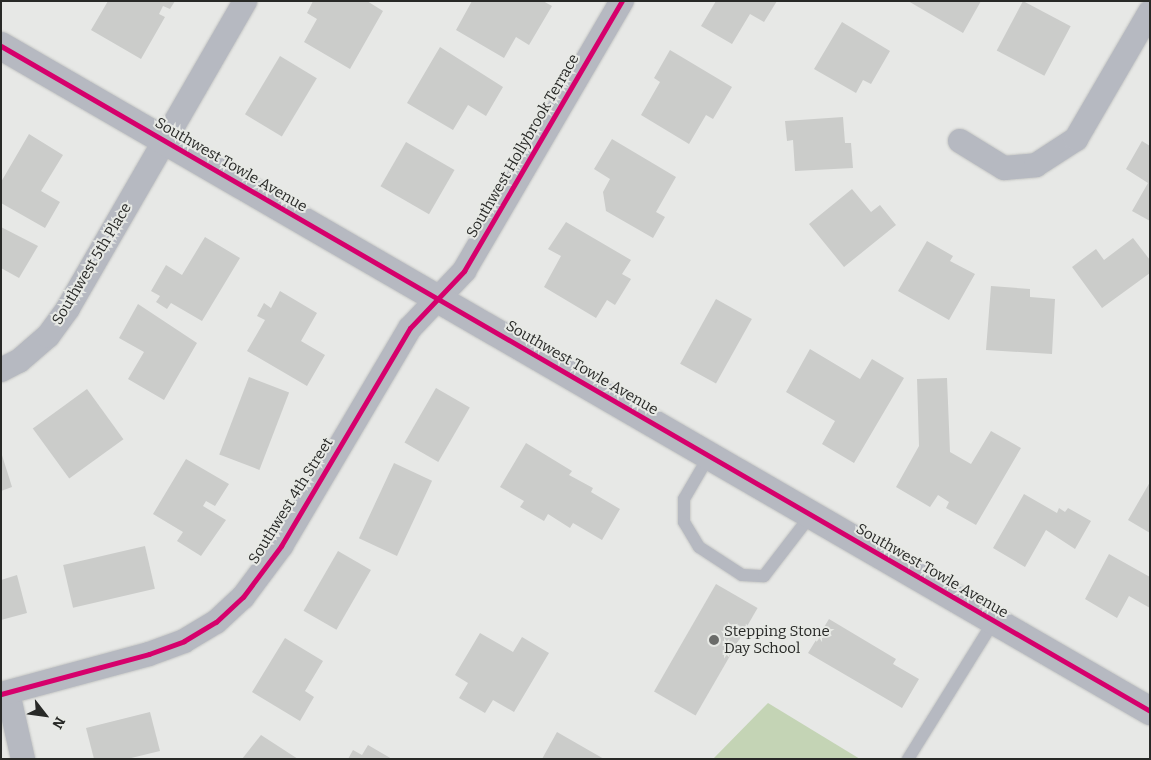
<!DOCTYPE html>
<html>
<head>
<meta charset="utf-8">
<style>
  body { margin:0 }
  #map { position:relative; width:1151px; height:760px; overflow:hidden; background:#e7e8e6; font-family:Bitter,serif }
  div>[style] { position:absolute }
  .green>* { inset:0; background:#c4d4b5 }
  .building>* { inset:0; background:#cbccca; transform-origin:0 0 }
  .roads { filter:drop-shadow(0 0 1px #c5c6c4) drop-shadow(0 0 1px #c5c6c4) }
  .service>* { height:12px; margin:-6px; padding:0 6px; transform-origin:6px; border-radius:6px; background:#b6b9c1 }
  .minor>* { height:24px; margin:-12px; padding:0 12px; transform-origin:12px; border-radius:12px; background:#b6b9c1 }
  .tertiary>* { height:28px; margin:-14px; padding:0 14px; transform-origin:14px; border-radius:14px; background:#b6b9c1 }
  .cycleway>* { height:5px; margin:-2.5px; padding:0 2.5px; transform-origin:2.5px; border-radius:2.5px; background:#d6006c }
  .dots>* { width:14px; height:14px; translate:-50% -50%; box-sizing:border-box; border:2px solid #e7e9e5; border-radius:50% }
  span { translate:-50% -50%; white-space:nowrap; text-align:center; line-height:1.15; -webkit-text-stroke:4px #e7e9e5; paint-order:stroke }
  .street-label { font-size:15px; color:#282927 }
  .poi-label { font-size:15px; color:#282927 }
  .left { translate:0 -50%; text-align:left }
  .frame { position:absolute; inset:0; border:2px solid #282927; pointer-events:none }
  .north { position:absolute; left:20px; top:690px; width:50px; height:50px; -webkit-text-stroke:4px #e7e9e5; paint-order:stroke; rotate:120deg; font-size:14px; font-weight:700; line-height:20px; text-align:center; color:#282927 }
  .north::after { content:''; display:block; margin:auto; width:18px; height:22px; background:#282927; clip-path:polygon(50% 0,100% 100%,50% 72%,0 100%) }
</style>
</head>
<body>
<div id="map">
  <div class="green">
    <i style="clip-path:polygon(768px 703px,860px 759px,713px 759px)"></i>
  </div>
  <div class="building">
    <i style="clip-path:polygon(108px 1px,175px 1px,170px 9px,163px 6px,159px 14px,165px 17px,141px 59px,91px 30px)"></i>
    <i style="clip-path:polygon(313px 1px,367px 1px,383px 11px,350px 69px,304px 42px,317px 19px,307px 13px)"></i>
    <i style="clip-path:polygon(472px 1px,543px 1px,552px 6px,529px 45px,516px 37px,504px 58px,456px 30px)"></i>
    <i style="clip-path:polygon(716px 1px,777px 1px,764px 22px,750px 14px,732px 44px,701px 26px)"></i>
    <i style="clip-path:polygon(908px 1px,981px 1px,963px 33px)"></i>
    <i style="left:1023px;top:1px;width:54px;height:56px;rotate:28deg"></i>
    <i style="clip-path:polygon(842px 22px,890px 51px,871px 84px,863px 80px,856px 93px,814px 69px)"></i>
    <i style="clip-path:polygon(440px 47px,503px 87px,486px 116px,468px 105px,453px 130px,407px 103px)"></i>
    <i style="clip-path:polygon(670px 50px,732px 87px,713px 119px,706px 115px,689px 144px,641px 115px,660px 82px,654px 78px)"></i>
    <i style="left:280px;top:56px;width:43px;height:68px;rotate:31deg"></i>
    <i style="clip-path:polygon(843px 117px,845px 143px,851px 143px,853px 168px,795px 171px,793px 140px,787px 141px,785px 121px)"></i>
    <i style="clip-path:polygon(29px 134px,63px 155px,41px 191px,60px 202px,45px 228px,1px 203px,1px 182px)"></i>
    <i style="clip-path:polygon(612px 139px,676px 177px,656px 212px,665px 217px,653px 238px,606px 211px,603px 192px,610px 179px,594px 169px)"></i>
    <i style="clip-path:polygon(1142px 141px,1150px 146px,1150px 221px,1132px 211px,1148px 183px,1126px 169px)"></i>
    <i style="left:406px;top:142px;width:56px;height:51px;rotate:30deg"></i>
    <i style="clip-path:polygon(852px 189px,871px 212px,880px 205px,896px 225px,844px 267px,809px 224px)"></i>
    <i style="clip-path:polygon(566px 222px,631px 260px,622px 274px,631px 279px,615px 305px,607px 300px,596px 318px,544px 287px,561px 256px,548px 249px)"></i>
    <i style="clip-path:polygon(1px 227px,38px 246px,19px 278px,1px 268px)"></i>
    <i style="clip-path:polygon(205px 237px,240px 258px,202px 321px,171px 303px,167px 309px,156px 302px,160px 296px,151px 291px,166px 265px,182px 275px)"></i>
    <i style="clip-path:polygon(1133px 238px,1150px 260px,1150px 273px,1102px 308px,1072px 267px,1096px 249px,1104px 260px)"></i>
    <i style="clip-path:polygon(927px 241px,953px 256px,950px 261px,975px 274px,949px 320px,898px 291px)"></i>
    <i style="clip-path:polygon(991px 286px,1030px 289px,1030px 297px,1055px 299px,1052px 354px,986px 350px)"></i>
    <i style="clip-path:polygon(280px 291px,317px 313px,301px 341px,325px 355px,307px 386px,247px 351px,265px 320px,257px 316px,264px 303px,271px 308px)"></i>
    <i style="left:716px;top:299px;width:41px;height:74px;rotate:29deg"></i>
    <i style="clip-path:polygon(138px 304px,197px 343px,164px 400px,128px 379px,144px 352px,119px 338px)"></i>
    <i style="clip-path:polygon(810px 349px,860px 379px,872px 359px,904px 378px,854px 463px,822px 444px,835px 421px,786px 392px)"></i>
    <i style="left:249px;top:377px;width:43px;height:83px;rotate:21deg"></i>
    <i style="clip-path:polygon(947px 378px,950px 452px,971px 464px,991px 431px,1021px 448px,976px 525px,946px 508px,949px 502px,938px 495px,930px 507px,896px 487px,919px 446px,917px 379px)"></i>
    <i style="left:436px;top:388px;width:39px;height:63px;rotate:30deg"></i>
    <i style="left:87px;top:389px;width:62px;height:67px;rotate:54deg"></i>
    <i style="clip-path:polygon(526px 443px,572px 471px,569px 475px,593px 488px,591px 492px,620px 509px,602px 540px,573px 523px,570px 528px,548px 514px,544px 521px,520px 507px,524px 501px,500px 487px)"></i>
    <i style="clip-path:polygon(1px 452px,12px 487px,1px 491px)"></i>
    <i style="clip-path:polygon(186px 459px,229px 484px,215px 506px,206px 501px,203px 506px,226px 520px,201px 556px,177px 541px,183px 532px,153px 514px)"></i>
    <i style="left:394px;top:463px;width:42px;height:83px;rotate:25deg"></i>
    <i style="clip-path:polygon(1150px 482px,1150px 533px,1128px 520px)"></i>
    <i style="clip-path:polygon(1024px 494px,1057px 513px,1059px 508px,1065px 512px,1068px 508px,1091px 521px,1075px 549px,1046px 530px,1025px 567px,993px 548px)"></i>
    <i style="left:145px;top:546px;width:44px;height:84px;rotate:77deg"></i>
    <i style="left:338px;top:551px;width:38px;height:69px;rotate:30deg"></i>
    <i style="clip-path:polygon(1109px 554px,1150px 577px,1150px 608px,1129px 596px,1117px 618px,1085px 599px)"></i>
    <i style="clip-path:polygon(17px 575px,27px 613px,1px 620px,1px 580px)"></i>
    <i style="left:716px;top:584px;width:48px;height:124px;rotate:30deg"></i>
    <i style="clip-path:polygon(829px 619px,896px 659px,893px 664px,919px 679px,902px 708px,808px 653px)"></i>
    <i style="clip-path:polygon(480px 633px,513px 652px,522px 637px,549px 653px,514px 712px,493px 700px,485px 713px,459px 698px,468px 683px,455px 675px)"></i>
    <i style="clip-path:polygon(285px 638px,323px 661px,305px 691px,314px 697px,300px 721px,252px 692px)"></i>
    <i style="clip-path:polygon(150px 712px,160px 751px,127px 759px,94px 759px,86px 728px)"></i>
    <i style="clip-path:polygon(557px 732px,604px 759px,542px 759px)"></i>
    <i style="clip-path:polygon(261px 735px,298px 759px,242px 759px)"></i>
    <i style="clip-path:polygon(368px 745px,392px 759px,348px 759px,353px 750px,362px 755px)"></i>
  </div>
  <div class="roads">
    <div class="service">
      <i style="left:709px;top:456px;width:50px;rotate:120.2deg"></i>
      <i style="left:684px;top:499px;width:23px;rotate:90deg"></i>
      <i style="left:684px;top:522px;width:29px;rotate:59deg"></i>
      <i style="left:699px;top:547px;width:51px;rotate:33.1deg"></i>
      <i style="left:742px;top:575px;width:22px;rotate:3deg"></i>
      <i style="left:764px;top:576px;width:77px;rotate:-52.4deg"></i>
      <i style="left:908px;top:759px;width:163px;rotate:-58.1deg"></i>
    </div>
    <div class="minor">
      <i style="left:960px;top:141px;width:52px;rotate:31.5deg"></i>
      <i style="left:1004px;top:168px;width:32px;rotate:-5deg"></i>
      <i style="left:1036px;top:165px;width:48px;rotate:-33deg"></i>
      <i style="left:1076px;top:139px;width:147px;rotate:-59.8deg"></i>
      <i style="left:1px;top:370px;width:20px;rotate:-27deg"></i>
      <i style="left:19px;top:361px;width:38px;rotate:-41deg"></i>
      <i style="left:48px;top:336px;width:34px;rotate:-54deg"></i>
      <i style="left:68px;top:308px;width:354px;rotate:-60deg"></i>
      <i style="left:8px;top:693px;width:68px;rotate:77.2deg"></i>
      <i style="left:1px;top:694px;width:153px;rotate:-15.1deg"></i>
      <i style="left:149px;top:654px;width:37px;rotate:-20deg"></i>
      <i style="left:184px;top:641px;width:37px;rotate:-31deg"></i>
      <i style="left:216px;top:622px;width:37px;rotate:-43deg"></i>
      <i style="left:243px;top:597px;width:64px;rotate:-53.3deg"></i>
      <i style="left:281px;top:546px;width:253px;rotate:-59.4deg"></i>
      <i style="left:410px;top:328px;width:79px;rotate:-46.5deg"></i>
      <i style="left:464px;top:271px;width:313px;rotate:-59.7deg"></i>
    </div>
    <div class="tertiary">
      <i style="left:1px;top:46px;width:1328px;rotate:30.06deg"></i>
    </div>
  </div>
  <div class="cycleway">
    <i style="left:1px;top:46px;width:1328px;rotate:30.06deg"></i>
    <i style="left:1px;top:694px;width:153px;rotate:-15.1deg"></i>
    <i style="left:149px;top:654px;width:37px;rotate:-20deg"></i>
    <i style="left:184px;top:641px;width:37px;rotate:-31deg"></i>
    <i style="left:216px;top:622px;width:37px;rotate:-43deg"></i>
    <i style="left:243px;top:597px;width:64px;rotate:-53.3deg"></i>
    <i style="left:281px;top:546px;width:253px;rotate:-59.4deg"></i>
    <i style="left:410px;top:328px;width:79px;rotate:-46.5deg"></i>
    <i style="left:464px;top:271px;width:313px;rotate:-59.7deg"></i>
  </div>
  <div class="dots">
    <i style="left:714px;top:640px;background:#6b6c6a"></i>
  </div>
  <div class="street-label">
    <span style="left:523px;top:146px;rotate:-60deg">Southwest Hollybrook Terrace</span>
    <span style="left:231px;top:165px;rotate:30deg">Southwest Towle Avenue</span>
    <span style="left:92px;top:264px;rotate:-59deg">Southwest 5th Place</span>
    <span style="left:582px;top:368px;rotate:30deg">Southwest Towle Avenue</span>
    <span style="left:291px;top:501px;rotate:-58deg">Southwest 4th Street</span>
    <span style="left:932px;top:571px;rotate:30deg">Southwest Towle Avenue</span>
  </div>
  <div class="poi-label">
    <span class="left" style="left:724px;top:640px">Stepping Stone<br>Day School</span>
  </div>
  <div class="frame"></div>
  <div class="north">N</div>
</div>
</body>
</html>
